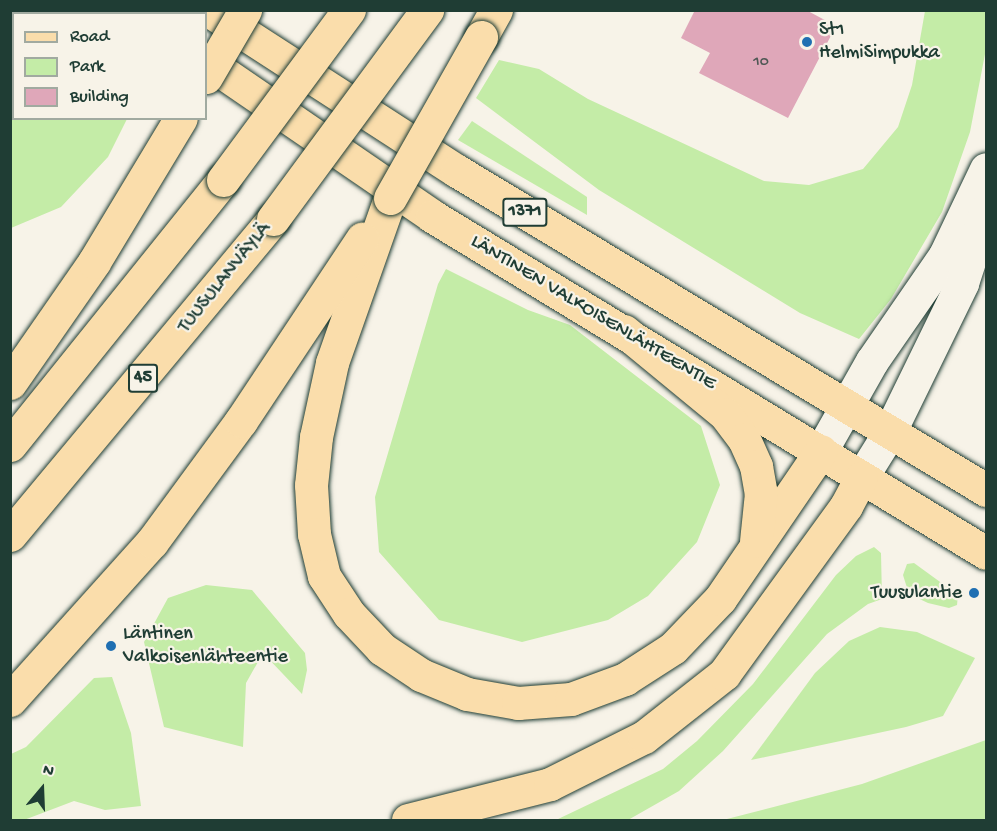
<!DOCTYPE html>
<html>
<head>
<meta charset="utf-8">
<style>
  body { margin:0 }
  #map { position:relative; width:997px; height:831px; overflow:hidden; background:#f7f3e8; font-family:"Gochi Hand",sans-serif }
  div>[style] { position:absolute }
  .green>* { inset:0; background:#c4eca7 }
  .building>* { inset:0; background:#dfa7b9 }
  .roads { filter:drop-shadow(0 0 2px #1f3d34) drop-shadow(0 0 2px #1f3d34) }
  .secondary>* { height:33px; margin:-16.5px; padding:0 16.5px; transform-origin:16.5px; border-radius:16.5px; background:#f7f3e8 }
  .primary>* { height:33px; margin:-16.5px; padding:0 16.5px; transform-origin:16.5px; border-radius:16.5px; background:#faddab }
  .motorway>* { height:33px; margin:-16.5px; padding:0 16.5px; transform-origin:16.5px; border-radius:16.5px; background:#faddab }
  .bridges { filter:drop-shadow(0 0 2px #1f3d34) drop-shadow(0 0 2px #1f3d34) }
  .motorway-bridge>* { height:33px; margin:-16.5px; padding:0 16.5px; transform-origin:16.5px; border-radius:16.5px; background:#faddab }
  .dots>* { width:16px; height:16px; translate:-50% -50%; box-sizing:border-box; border:3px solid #f7f3e8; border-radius:50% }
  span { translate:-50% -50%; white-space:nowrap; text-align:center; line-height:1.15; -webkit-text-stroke:4.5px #f7f3e8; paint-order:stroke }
  .number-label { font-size:16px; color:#4f5855 }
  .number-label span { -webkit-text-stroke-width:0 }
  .shield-label span { padding:2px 4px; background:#f7f3e8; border:2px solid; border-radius:4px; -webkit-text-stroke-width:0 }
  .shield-label { font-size:18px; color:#1f3d34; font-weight:700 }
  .poi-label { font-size:20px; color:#1f3d34 }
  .left { translate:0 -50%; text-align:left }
  .right { translate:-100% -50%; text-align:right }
  .street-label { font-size:20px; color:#1f3d34 }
  .frame { position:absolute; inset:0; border:12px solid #1f3d34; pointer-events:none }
  .legend { position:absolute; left:12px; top:12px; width:195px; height:108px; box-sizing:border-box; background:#f7f3e8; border:2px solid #a1aaa0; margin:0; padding:8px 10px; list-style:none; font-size:18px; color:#1f3d34 }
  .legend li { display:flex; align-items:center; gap:12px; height:30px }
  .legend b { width:30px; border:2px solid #a1aaa0 }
  .north { position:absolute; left:12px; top:759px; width:60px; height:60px; -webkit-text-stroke:4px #f7f3e8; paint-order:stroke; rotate:19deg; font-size:16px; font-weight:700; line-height:24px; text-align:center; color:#1f3d34 }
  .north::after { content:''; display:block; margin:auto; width:21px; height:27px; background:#1f3d34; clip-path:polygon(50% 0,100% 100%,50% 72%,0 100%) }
</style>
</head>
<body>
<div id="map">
  <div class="green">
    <i style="clip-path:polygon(11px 10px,81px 13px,14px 14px,14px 118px,127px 119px,108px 157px,61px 207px,11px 228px)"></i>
    <i style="clip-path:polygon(925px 11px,986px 11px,986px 49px,970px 132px,942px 212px,891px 299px,859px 339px,800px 313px,599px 190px,476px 98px,499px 60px,539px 69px,588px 99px,764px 181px,809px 185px,863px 169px,898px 127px,912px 85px)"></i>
    <i style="clip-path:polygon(472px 121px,587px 197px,587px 215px,458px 140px)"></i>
    <i style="clip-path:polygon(446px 269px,528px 310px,570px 325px,701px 426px,720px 485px,697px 542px,648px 596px,608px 620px,522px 642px,439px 620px,379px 552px,375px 497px,438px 284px)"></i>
    <i style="clip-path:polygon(874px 547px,881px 553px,882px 599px,868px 604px,827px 634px,723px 751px,679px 791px,628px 820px,556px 820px,663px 769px,697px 741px,753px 684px,836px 575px,856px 556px)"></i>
    <i style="clip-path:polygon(914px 563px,958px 595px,957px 605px,949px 608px,928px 603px,909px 594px,903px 575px,907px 564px)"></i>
    <i style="clip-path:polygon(206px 585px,252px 590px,305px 653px,307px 670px,302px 694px,263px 653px,246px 683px,243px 747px,164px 727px,144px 642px,168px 598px)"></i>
    <i style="clip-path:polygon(880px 627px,917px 632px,975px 658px,943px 716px,906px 727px,751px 760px,815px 673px,849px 641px)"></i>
    <i style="clip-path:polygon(112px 677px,131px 733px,141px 806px,105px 810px,74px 801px,24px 820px,11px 820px,11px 754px,26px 747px,94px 678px)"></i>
    <i style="clip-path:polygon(986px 740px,986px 820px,723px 820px,862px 784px)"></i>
  </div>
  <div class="building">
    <i style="clip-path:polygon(695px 10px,806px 10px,836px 26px,788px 118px,699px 73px,710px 53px,681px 38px)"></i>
  </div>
  <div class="roads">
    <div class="secondary">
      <i style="left:821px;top:451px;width:103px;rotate:-60.5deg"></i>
      <i style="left:872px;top:361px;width:129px;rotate:-55.4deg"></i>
      <i style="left:945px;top:255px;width:95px;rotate:-64.5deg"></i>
      <i style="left:861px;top:478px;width:53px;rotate:-58.1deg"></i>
      <i style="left:889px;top:433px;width:167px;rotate:-64deg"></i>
      <i style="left:962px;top:283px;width:78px;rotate:-72deg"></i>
    </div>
    <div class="primary">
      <i style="left:132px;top:10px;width:6px;rotate:45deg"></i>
      <i style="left:208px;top:10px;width:297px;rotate:32.9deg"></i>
      <i style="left:457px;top:171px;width:618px;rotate:31.09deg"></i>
      <i style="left:206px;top:61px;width:274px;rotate:34.4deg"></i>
      <i style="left:432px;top:216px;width:648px;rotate:31.31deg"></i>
    </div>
    <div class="motorway">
      <i style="left:481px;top:37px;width:31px;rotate:-61deg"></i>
      <i style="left:390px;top:198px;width:175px;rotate:109.4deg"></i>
      <i style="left:332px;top:363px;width:76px;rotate:102.2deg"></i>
      <i style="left:316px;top:437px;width:48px;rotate:95.9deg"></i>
      <i style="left:311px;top:485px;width:49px;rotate:86.5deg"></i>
      <i style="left:314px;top:534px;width:43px;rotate:76.6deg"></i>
      <i style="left:324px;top:576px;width:45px;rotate:56.7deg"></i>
      <i style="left:349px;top:614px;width:48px;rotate:46.7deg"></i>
      <i style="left:382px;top:649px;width:47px;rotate:33.7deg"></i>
      <i style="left:421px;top:675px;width:50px;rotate:22.4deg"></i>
      <i style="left:467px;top:694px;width:52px;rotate:10deg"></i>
      <i style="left:518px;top:703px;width:53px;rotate:-4.3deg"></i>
      <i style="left:571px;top:699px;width:58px;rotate:-20.3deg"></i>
      <i style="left:625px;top:679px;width:57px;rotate:-32.9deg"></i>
      <i style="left:673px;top:648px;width:68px;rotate:-46.2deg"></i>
      <i style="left:720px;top:599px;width:179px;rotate:-55.7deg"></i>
      <i style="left:624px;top:331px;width:131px;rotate:39.4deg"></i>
      <i style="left:725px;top:414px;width:31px;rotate:53deg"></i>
      <i style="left:744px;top:439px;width:30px;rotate:66deg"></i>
      <i style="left:756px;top:466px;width:27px;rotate:80deg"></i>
      <i style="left:761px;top:493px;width:48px;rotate:95.9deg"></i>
      <i style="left:10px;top:383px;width:147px;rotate:-55.2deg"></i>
      <i style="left:94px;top:262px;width:168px;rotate:-58.9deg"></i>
      <i style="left:10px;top:445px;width:340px;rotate:-51.2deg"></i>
      <i style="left:10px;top:535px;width:411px;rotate:-50.2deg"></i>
      <i style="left:10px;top:700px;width:212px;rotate:-48.1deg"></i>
      <i style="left:152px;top:542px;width:150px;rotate:-53.7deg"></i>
      <i style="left:241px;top:421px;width:219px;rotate:-56.4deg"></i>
      <i style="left:408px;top:820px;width:146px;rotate:-14.2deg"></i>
      <i style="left:550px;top:784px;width:105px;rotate:-26.6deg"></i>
      <i style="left:644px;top:737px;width:102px;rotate:-38.2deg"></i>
      <i style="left:724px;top:674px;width:208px;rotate:-54deg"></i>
      <i style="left:846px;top:506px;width:32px;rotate:-62deg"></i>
    </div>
  </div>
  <div class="bridges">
    <div class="motorway-bridge">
      <i style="left:206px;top:77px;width:78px;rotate:-59.8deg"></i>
      <i style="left:223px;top:180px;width:212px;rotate:-53.5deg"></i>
      <i style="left:390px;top:198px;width:185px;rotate:-60.5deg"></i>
      <i style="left:273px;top:219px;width:260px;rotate:-53.6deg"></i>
    </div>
  </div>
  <div class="dots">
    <i style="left:807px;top:42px;background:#1f6fb2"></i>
    <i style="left:974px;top:593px;background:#1f6fb2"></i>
    <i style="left:111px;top:646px;background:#1f6fb2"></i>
  </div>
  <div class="number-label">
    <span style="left:761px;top:63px">10</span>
  </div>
  <div class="shield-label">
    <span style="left:525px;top:212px">1371</span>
    <span style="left:143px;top:378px">45</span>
  </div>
  <div class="poi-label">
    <span class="left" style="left:819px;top:42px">St1<br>HelmiSimpukka</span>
    <span class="right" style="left:962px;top:593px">Tuusulantie</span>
    <span class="left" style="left:123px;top:646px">Läntinen<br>Valkoisenlähteentie</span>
  </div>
  <div class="street-label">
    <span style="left:225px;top:278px;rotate:-51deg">TUUSULANVÄYLÄ</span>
    <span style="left:593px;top:313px;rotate:31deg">LÄNTINEN VALKOISENLÄHTEENTIE</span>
  </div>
  <div class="frame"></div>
  <ul class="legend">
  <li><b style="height:8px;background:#faddab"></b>Road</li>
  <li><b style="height:16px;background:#c4eca7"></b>Park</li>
  <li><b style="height:16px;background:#dfa7b9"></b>Building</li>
  </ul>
  <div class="north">N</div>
</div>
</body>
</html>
